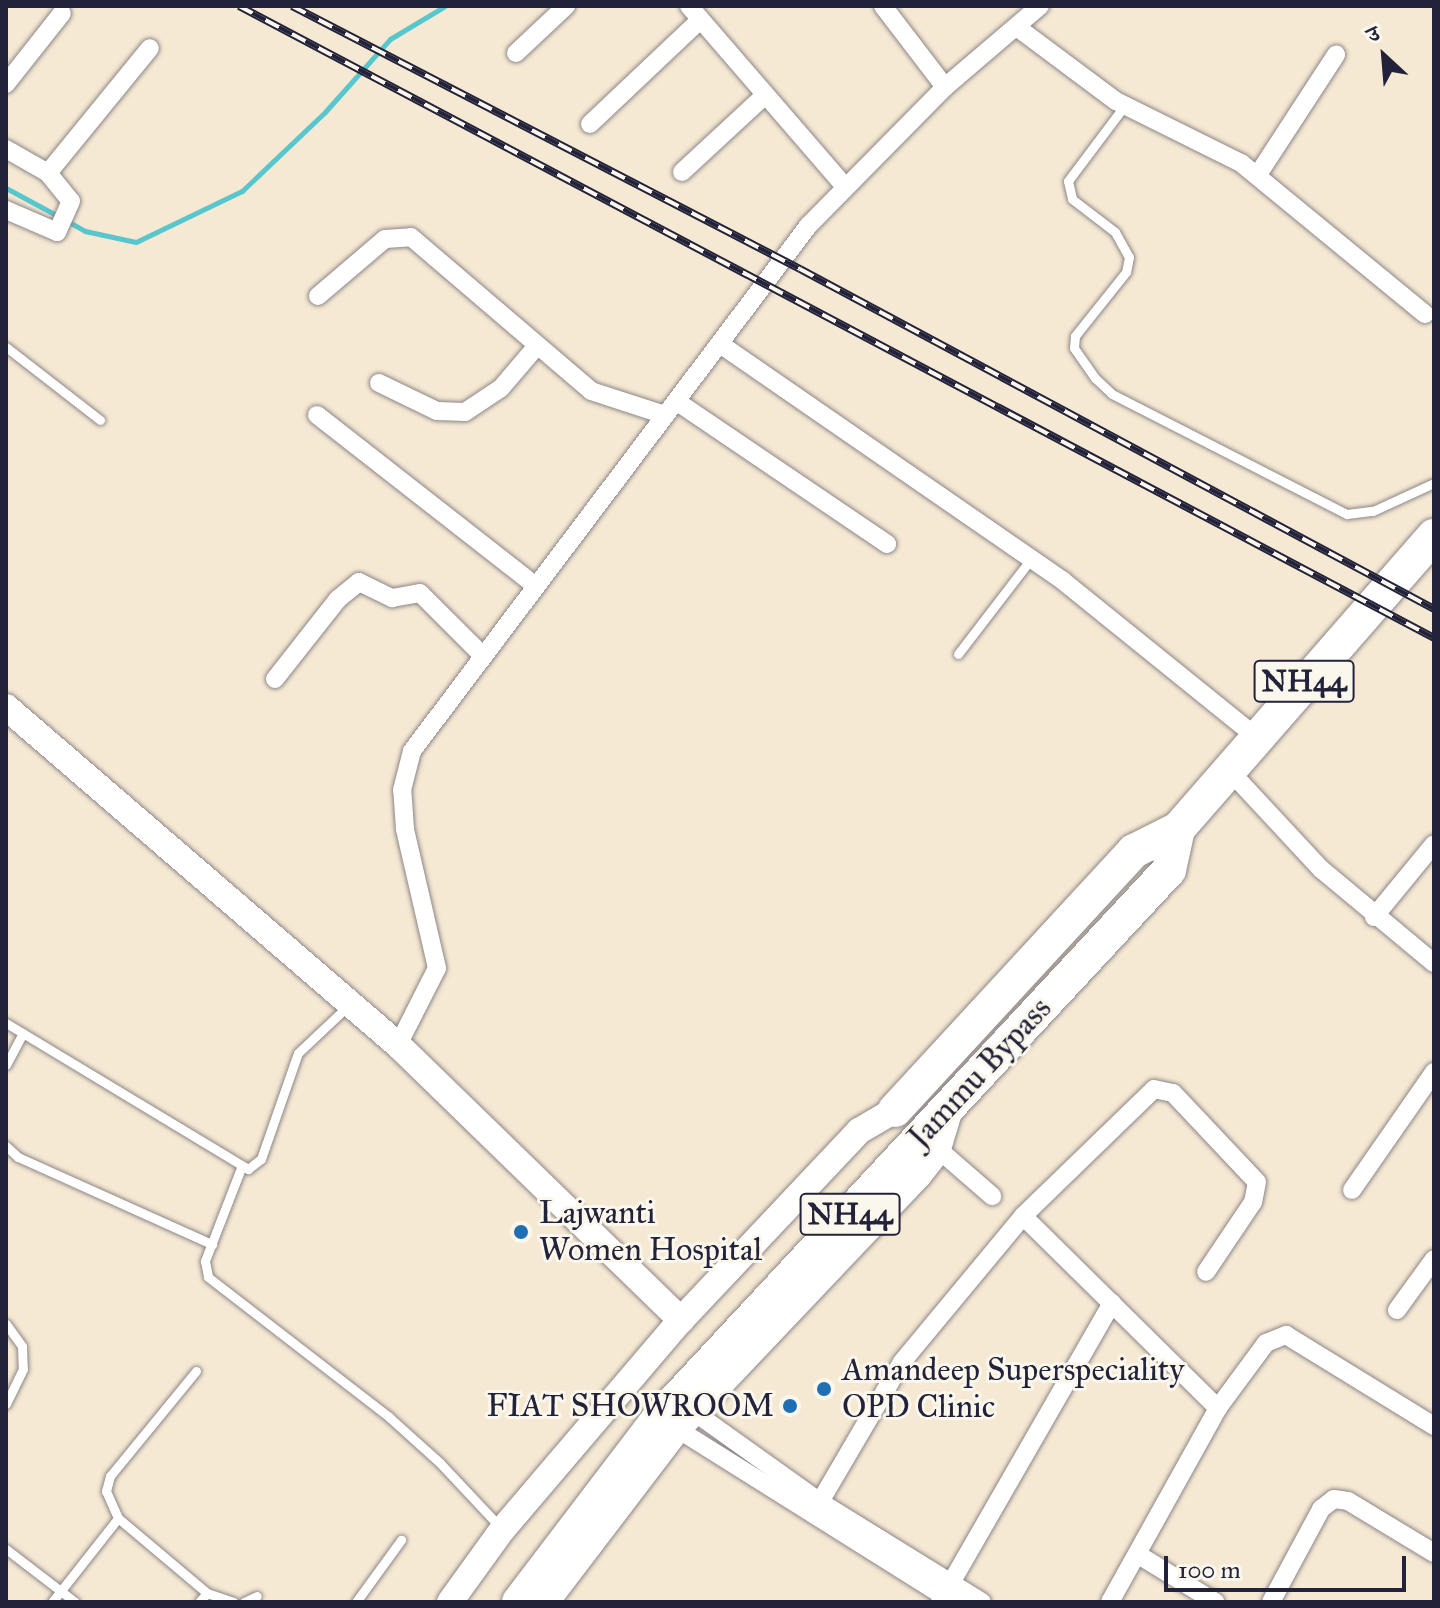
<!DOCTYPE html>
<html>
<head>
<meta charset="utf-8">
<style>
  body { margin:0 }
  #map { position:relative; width:1440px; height:1608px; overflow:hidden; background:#f6e9d3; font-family:"IM FELL Great Primer","Noto Serif Devanagari",serif }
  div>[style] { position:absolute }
  .stream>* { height:5px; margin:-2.5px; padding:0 2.5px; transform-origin:2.5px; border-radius:2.5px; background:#58c6cd }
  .roads { filter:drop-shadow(0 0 2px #8c8687) drop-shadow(0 0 2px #8c8687) }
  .lane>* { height:9px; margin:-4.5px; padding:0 4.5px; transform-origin:4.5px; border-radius:4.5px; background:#fff }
  .street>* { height:18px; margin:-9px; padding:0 9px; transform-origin:9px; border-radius:9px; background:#fff }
  .secondary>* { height:26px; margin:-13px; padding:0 13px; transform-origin:13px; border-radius:13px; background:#fff }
  .highway>* { height:34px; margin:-17px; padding:0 17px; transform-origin:17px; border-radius:17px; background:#fff }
  .rail>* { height:8px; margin-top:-4px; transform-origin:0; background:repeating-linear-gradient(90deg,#fbf7ec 0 15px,#22223b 0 30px); box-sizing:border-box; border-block:2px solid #22223b }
  .dots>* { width:22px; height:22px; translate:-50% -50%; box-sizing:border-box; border:4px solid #fbf7ec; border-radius:50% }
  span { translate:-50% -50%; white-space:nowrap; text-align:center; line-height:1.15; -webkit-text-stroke:6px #fbf7ec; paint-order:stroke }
  .shield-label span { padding:2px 6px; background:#fbf7ec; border:2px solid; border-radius:6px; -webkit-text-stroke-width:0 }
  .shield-label { font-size:30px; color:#22223b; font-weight:700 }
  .street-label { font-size:32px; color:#22223b }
  .poi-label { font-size:32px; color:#22223b }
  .left { translate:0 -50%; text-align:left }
  .right { translate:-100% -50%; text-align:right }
  .frame { position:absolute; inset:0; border:8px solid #22223b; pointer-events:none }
  .north { position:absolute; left:1344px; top:16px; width:80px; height:80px; -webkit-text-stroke:6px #fbf7ec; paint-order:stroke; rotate:334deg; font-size:22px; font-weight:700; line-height:32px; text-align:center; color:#22223b }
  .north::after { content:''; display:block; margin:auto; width:28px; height:36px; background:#22223b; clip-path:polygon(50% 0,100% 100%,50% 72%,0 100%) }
  .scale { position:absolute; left:1164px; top:1556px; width:242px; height:36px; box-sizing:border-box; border:4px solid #22223b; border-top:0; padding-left:10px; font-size:24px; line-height:28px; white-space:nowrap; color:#22223b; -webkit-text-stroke:6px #fbf7ec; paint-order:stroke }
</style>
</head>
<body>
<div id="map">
  <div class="stream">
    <i style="left:6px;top:188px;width:59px;rotate:28.3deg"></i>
    <i style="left:67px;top:221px;width:21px;rotate:29deg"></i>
    <i style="left:85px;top:231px;width:52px;rotate:12.2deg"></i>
    <i style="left:136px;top:242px;width:118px;rotate:-25.7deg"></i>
    <i style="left:242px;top:191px;width:115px;rotate:-43.6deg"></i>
    <i style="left:325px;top:112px;width:98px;rotate:-48.3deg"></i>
    <i style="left:390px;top:39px;width:64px;rotate:-31deg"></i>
  </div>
  <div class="roads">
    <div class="lane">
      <i style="left:1125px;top:105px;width:95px;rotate:126.9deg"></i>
      <i style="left:1068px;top:181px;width:18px;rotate:77deg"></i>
      <i style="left:1072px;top:199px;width:54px;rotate:37.5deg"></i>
      <i style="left:1115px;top:232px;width:29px;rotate:61deg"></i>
      <i style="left:1129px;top:257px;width:15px;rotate:101deg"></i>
      <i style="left:1126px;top:272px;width:82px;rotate:128.6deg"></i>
      <i style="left:1075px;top:336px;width:12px;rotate:95deg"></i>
      <i style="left:1074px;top:348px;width:37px;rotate:55deg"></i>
      <i style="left:1095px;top:378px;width:23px;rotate:43deg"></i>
      <i style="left:1112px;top:394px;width:264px;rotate:27.1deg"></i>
      <i style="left:1347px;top:514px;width:26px;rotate:-7deg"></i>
      <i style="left:1373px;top:511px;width:67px;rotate:-24.7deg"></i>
      <i style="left:6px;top:347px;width:119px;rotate:37.8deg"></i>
      <i style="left:958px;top:654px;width:120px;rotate:-52.5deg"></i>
      <i style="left:6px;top:1023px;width:283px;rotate:31.1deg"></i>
      <i style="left:248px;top:1169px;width:16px;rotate:-38deg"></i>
      <i style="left:261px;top:1159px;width:112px;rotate:-70.8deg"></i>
      <i style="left:298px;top:1053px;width:71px;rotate:-43.3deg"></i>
      <i style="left:6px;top:1065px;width:36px;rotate:-62deg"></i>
      <i style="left:6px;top:1146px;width:16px;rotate:43deg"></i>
      <i style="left:18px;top:1157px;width:213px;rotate:24.2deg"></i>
      <i style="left:241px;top:1168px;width:100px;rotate:111.2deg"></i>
      <i style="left:205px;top:1261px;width:16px;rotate:79deg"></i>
      <i style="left:208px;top:1277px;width:229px;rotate:37.7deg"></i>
      <i style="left:389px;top:1417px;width:69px;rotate:42deg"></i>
      <i style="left:440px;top:1463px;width:88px;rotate:46.8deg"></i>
      <i style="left:6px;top:1324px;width:27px;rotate:54deg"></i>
      <i style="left:22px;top:1346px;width:23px;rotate:88deg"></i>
      <i style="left:23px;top:1369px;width:39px;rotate:116deg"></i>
      <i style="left:196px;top:1371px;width:136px;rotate:129.3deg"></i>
      <i style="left:110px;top:1476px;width:16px;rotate:105deg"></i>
      <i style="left:106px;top:1491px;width:30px;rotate:66deg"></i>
      <i style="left:118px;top:1518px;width:116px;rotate:40.1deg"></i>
      <i style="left:207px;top:1593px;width:28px;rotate:19deg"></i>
      <i style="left:6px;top:1549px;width:87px;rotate:37.5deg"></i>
      <i style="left:52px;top:1602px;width:107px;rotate:-51.8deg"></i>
      <i style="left:199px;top:1602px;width:12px;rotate:-48deg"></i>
      <i style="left:244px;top:1602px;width:14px;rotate:-25deg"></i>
      <i style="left:356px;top:1602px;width:77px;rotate:-54deg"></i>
    </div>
    <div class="street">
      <i style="left:689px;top:6px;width:239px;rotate:49.2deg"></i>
      <i style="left:883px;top:6px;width:102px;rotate:52.6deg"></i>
      <i style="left:1018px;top:28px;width:122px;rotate:36.7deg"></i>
      <i style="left:1116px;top:101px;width:140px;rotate:26.4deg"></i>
      <i style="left:1241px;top:163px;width:238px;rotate:39.4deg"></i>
      <i style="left:516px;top:53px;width:69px;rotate:-43.2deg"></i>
      <i style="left:6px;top:84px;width:90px;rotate:-51.7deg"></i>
      <i style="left:590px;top:124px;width:151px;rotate:-43.4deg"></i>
      <i style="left:6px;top:149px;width:48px;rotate:29.7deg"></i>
      <i style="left:48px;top:173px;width:36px;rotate:51deg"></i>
      <i style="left:71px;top:201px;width:34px;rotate:114deg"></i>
      <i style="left:57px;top:232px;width:56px;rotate:-156.7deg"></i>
      <i style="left:682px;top:172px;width:110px;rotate:-42.8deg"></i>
      <i style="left:48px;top:173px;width:161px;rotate:-50.8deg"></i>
      <i style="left:1257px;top:176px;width:145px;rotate:-56.9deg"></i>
      <i style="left:318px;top:296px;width:88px;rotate:-40.4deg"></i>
      <i style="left:385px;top:239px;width:26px;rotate:-4deg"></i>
      <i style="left:411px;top:237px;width:237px;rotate:40.5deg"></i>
      <i style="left:591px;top:391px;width:78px;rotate:18deg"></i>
      <i style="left:720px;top:344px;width:417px;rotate:34.6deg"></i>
      <i style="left:1063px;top:581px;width:247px;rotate:38.9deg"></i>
      <i style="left:379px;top:383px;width:64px;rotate:25.8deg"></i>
      <i style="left:437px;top:411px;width:28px;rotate:2deg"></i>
      <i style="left:465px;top:412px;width:43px;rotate:-33.7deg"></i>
      <i style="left:501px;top:388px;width:54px;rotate:-49.5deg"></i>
      <i style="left:676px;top:401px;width:255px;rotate:34.1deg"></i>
      <i style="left:317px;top:415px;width:274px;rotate:38deg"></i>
      <i style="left:275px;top:679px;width:102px;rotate:-51.8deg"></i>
      <i style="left:338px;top:599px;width:27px;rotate:-39deg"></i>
      <i style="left:359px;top:582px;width:37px;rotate:26deg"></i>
      <i style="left:392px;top:598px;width:28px;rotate:-10deg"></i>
      <i style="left:420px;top:593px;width:88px;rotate:45deg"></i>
      <i style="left:1227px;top:768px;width:138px;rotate:47.1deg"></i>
      <i style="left:1321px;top:869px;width:147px;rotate:39.8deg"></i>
      <i style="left:1374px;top:917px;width:94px;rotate:-50.6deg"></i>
      <i style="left:398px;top:1045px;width:86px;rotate:-63.1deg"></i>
      <i style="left:437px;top:968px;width:143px;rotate:-103deg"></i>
      <i style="left:405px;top:829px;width:39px;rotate:-94deg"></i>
      <i style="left:402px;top:790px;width:40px;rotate:-75.6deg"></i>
      <i style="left:412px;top:751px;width:658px;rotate:-52.97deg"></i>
      <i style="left:808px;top:226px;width:195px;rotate:-45.4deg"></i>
      <i style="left:945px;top:87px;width:125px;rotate:-40.5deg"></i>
      <i style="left:938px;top:1149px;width:72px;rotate:41deg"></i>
      <i style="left:1352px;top:1190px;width:144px;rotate:-55.2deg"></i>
      <i style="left:1023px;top:1216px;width:274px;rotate:44.6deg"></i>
      <i style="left:1218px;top:1408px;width:81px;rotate:-53.6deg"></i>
      <i style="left:1266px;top:1343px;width:22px;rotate:-22deg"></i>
      <i style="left:1286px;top:1335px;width:174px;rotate:31.6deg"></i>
      <i style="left:1397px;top:1310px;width:63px;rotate:-54deg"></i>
      <i style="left:694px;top:1412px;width:155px;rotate:35.5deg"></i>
      <i style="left:820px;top:1502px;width:190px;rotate:31.7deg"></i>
      <i style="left:671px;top:1425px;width:333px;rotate:32.1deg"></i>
      <i style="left:814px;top:1512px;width:174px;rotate:-59.6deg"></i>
      <i style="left:902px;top:1362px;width:190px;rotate:-50.3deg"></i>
      <i style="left:1023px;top:1216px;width:182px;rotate:-44.1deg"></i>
      <i style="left:1154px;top:1089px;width:19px;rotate:12deg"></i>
      <i style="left:1173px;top:1093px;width:122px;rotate:46.7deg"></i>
      <i style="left:1257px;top:1182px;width:20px;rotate:101deg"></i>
      <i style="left:1253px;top:1202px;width:84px;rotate:123.9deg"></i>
      <i style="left:1137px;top:1554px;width:92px;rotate:31.6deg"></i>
      <i style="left:940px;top:1602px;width:345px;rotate:-60.1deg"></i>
      <i style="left:1110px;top:1602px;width:222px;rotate:-60.9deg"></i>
      <i style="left:1271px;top:1602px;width:106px;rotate:-61.7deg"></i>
      <i style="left:1321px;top:1509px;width:16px;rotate:-38deg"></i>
      <i style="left:1334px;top:1499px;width:14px;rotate:8deg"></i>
      <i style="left:1348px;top:1501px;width:100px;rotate:31.2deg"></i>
    </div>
    <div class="secondary">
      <i style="left:6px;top:707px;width:518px;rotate:40.77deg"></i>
      <i style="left:398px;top:1045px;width:395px;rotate:44.2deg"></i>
      <i style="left:450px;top:1602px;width:89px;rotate:-54.2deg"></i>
      <i style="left:502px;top:1530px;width:276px;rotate:-49.6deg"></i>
      <i style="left:681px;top:1320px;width:260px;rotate:-46.7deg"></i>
      <i style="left:859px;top:1131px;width:42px;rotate:-30.3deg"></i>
      <i style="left:546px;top:1602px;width:218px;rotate:-52.7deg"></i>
      <i style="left:678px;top:1429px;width:350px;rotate:-46.5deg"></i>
      <i style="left:919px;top:1175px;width:29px;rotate:-52deg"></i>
      <i style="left:937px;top:1152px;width:48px;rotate:-73.1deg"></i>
    </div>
    <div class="highway">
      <i style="left:895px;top:1110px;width:352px;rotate:-47.3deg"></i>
      <i style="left:1134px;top:851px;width:49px;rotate:-26.6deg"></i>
      <i style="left:1178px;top:829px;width:389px;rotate:-48.9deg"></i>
      <i style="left:519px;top:1602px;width:233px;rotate:-52.7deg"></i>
      <i style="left:660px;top:1417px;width:747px;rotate:-47.06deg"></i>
      <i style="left:1169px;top:870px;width:42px;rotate:-77.6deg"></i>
    </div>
  </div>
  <div class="rail">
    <i style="left:239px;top:6px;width:1352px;rotate:27.87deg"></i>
    <i style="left:292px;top:6px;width:572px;rotate:27.37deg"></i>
    <i style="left:800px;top:269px;width:719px;rotate:28.2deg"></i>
  </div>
  <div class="dots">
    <i style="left:521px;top:1232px;background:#1f6fb2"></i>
    <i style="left:824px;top:1389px;background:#1f6fb2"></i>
    <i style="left:790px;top:1406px;background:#1f6fb2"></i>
  </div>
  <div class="shield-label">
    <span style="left:1304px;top:681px">NH44</span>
    <span style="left:850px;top:1214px">NH44</span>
  </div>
  <div class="street-label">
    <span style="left:980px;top:1073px;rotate:-47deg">Jammu Bypass</span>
  </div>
  <div class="poi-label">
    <span class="left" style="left:539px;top:1232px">Lajwanti<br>Women Hospital</span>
    <span class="left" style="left:842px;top:1389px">Amandeep Superspeciality<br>OPD Clinic</span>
    <span class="right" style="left:774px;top:1406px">FIAT SHOWROOM</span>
  </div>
  <div class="frame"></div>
  <div class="north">उ</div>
  <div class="scale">100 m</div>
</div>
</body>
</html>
